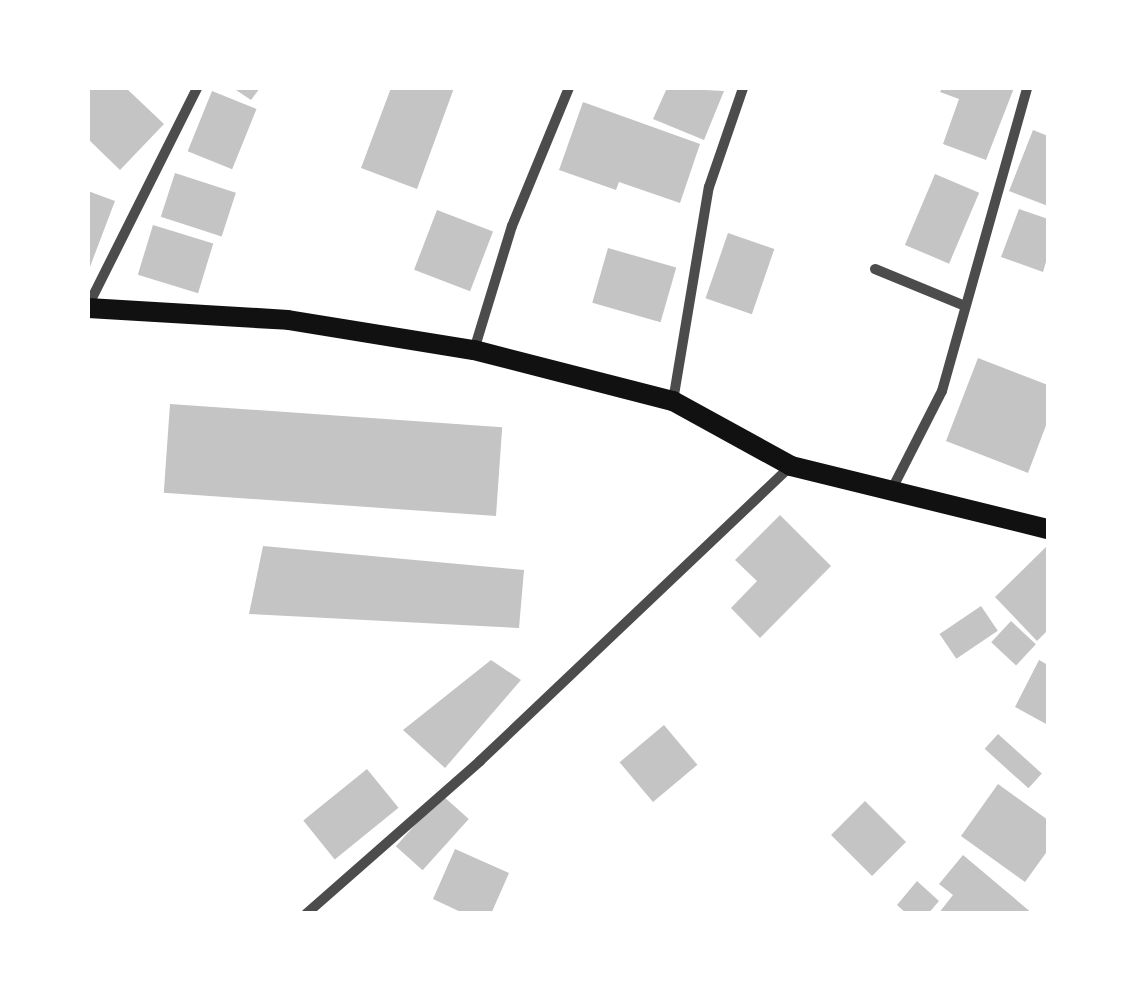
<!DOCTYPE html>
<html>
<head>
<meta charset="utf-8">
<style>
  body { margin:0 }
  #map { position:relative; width:1136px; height:1001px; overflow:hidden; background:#fff; font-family:"Titillium Web",sans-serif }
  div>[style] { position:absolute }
  .building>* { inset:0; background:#c4c4c4; transform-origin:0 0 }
  .minor>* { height:10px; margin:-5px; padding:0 5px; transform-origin:5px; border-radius:5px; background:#4c4c4c }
  .secondary>* { height:20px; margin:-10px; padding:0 10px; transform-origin:10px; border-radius:10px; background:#111 }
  span { translate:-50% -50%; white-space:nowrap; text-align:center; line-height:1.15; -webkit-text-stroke:10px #fff; paint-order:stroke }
  .frame { position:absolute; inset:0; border:90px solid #fff; pointer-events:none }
</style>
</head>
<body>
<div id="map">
  <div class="building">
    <i style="clip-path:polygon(88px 88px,126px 88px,164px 124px,120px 170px,88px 139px)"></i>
    <i style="clip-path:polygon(233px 88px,260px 88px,251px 100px)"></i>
    <i style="clip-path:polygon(391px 88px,454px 88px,417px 189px,361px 168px)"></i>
    <i style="clip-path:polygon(667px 88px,724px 91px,704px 140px,653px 119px)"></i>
    <i style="clip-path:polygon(942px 88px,1014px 88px,986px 160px,943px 144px,959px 99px,940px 92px)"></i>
    <i style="left:212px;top:91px;width:48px;height:65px;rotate:22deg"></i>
    <i style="clip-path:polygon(583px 102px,700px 144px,680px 203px,619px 182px,616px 190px,559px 170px)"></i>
    <i style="clip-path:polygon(1033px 130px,1048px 136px,1048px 206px,1009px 191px)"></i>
    <i style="left:175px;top:173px;width:64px;height:46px;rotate:18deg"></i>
    <i style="left:935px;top:174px;width:48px;height:77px;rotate:23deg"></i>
    <i style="clip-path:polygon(88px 191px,115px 201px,88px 272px)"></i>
    <i style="clip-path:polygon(1019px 209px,1048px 219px,1048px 255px,1043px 272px,1001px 257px)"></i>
    <i style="left:437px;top:210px;width:60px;height:64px;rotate:21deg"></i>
    <i style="left:153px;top:225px;width:63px;height:52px;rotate:17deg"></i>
    <i style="left:728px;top:233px;width:49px;height:69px;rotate:19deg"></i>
    <i style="left:608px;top:248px;width:71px;height:57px;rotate:16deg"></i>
    <i style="clip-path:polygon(978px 358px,1048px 385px,1048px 420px,1028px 473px,946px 441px)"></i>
    <i style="left:170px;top:404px;width:333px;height:89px;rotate:4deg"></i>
    <i style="clip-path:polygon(780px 515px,831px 566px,760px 638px,731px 608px,757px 581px,735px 560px)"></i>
    <i style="clip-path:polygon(1048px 545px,1048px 630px,1037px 641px,995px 597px)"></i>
    <i style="clip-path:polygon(263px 546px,524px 570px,519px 628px,249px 614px)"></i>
    <i style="left:981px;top:606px;width:30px;height:50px;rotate:56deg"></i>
    <i style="left:1011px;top:621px;width:34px;height:29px;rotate:43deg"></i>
    <i style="clip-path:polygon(491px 660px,521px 680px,445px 768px,403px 730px)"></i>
    <i style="clip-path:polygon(1039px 660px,1048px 665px,1048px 725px,1015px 707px)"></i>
    <i style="left:664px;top:725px;width:52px;height:58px;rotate:50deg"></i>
    <i style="left:998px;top:734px;width:59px;height:20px;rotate:42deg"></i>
    <i style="left:367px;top:769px;width:50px;height:82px;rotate:51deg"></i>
    <i style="clip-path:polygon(998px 784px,1048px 820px,1048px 850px,1025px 882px,961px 836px)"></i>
    <i style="left:442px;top:795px;width:36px;height:69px;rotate:42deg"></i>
    <i style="left:865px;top:801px;width:58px;height:48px;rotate:45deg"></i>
    <i style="clip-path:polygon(455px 849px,509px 873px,491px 914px,465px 914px,433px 899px)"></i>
    <i style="clip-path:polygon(963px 855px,1033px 914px,938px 914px,953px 895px,939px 884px)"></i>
    <i style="clip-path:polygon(917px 881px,939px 901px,928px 914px,907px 914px,897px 905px)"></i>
  </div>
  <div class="minor">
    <i style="left:875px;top:269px;width:97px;rotate:22.3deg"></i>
    <i style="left:88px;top:306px;width:244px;rotate:-63.4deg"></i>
    <i style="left:474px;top:350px;width:130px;rotate:-73deg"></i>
    <i style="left:512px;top:226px;width:149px;rotate:-67.6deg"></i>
    <i style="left:673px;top:401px;width:217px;rotate:-80.5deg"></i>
    <i style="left:709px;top:187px;width:105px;rotate:-71deg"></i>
    <i style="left:891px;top:491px;width:112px;rotate:-63deg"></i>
    <i style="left:942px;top:391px;width:315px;rotate:-74.3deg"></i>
    <i style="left:306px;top:914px;width:232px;rotate:-41.3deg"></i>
    <i style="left:480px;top:761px;width:429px;rotate:-43.5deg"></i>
  </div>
  <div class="secondary">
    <i style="left:88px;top:308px;width:200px;rotate:3.4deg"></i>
    <i style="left:288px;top:320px;width:188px;rotate:9.2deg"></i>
    <i style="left:474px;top:350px;width:205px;rotate:14.4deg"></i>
    <i style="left:673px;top:401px;width:135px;rotate:28.8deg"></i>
    <i style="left:791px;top:466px;width:265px;rotate:13.8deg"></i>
  </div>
  <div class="frame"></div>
</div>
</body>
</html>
